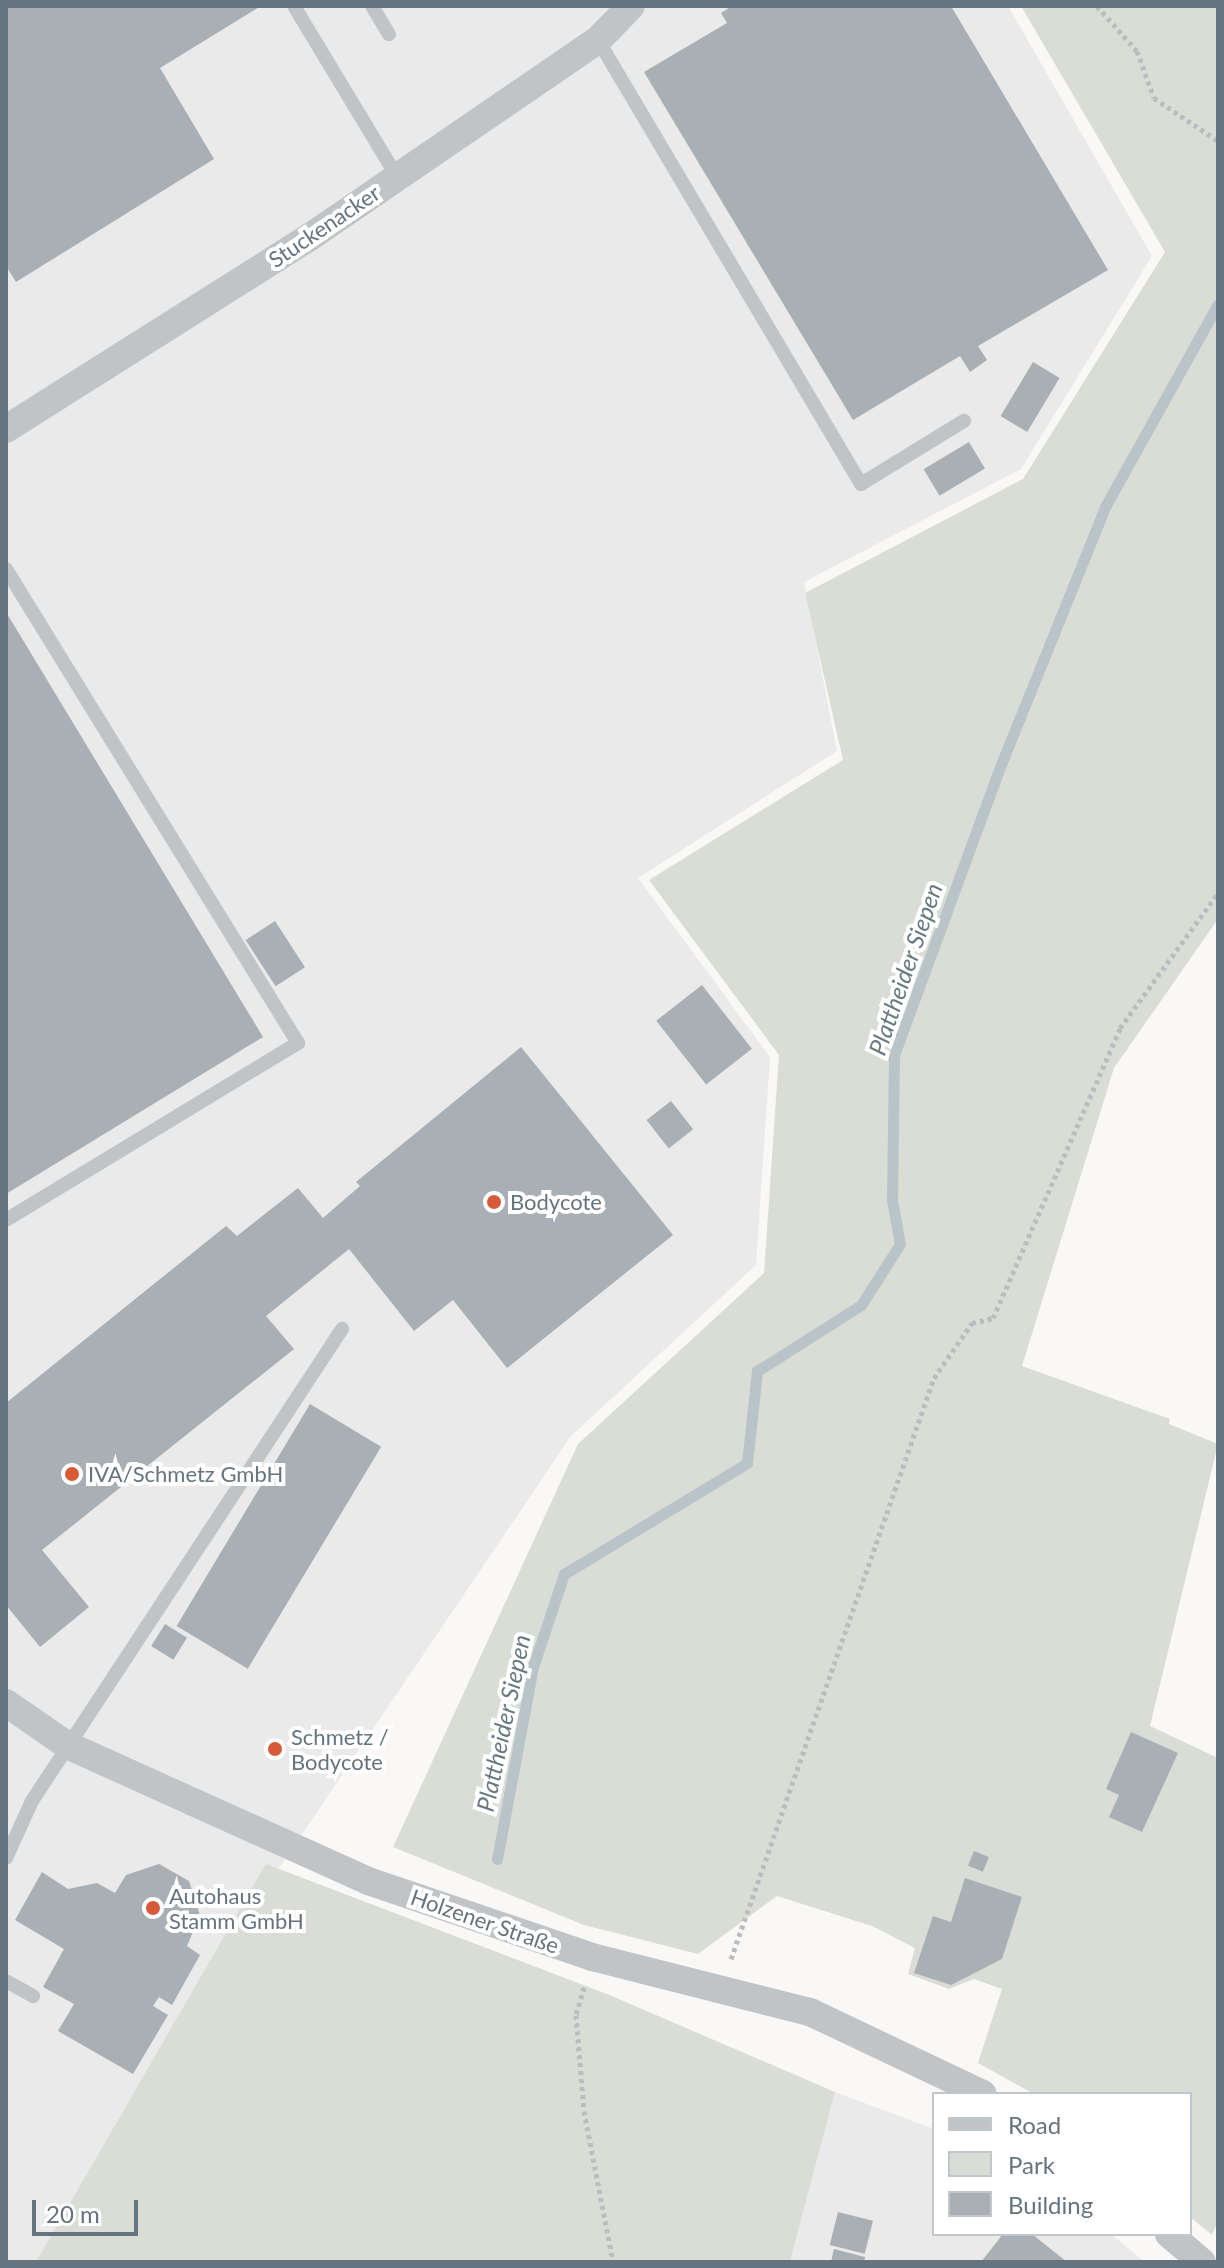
<!DOCTYPE html>
<html>
<head>
<meta charset="utf-8">
<style>
  body { margin:0 }
  #map { position:relative; width:1224px; height:2268px; overflow:hidden; background:#f9f8f6; font-family:Lato,sans-serif }
  div>[style] { position:absolute }
  .built>* { inset:0; background:#e9eae9 }
  .green>* { inset:0; background:#d9ddd6 }
  .stream>* { height:11px; margin:-5.5px; padding:0 5.5px; transform-origin:5.5px; border-radius:5.5px; background:#b9c4c8 }
  .building>* { inset:0; background:#a8afb5; transform-origin:0 0 }
  .path>* { height:5px; margin-top:-2.5px; transform-origin:0; background:repeating-linear-gradient(90deg,#babdbf 0 4px,transparent 0 8px) }
  .service>* { height:14px; margin:-7px; padding:0 7px; transform-origin:7px; border-radius:7px; background:#c0c4c7 }
  .minor>* { height:28px; margin:-14px; padding:0 14px; transform-origin:14px; border-radius:14px; background:#c0c4c7 }
  .dots>* { width:22px; height:22px; translate:-50% -50%; box-sizing:border-box; border:4px solid #fff; border-radius:50% }
  span { translate:-50% -50%; white-space:nowrap; text-align:center; line-height:1.15; -webkit-text-stroke:8px #fff; paint-order:stroke }
  .street-label { font-size:22px; color:#66747f }
  .poi-label { font-size:22px; color:#66747f }
  .left { translate:0 -50%; text-align:left }
  .water-label { font-size:24px; color:#667a80; font-style:italic }
  .frame { position:absolute; inset:0; border:8px solid #66747f; pointer-events:none }
  .legend { position:absolute; left:932px; top:2092px; width:260px; height:144px; box-sizing:border-box; background:#fff; border:2px solid #c2c7cc; margin:0; padding:10px 14px; list-style:none; font-size:24px; color:#66747f }
  .legend li { display:flex; align-items:center; gap:16px; height:40px }
  .legend b { width:40px; border:2px solid #c2c7cc }
  .scale { position:absolute; left:32px; top:2200px; width:106px; height:36px; box-sizing:border-box; border:4px solid #66747f; border-top:0; padding-left:10px; font-size:24px; line-height:28px; white-space:nowrap; color:#66747f; -webkit-text-stroke:6px #fff; paint-order:stroke }
</style>
</head>
<body>
<div id="map">
  <div class="built">
    <i style="clip-path:polygon(6px 6px,1008px 6px,1152px 256px,1021px 469px,804px 582px,837px 751px,638px 878px,770px 1057px,756px 1265px,571px 1436px,219px 1957px,43px 2262px,6px 2262px)"></i>
    <i style="clip-path:polygon(835px 2092px,934px 2129px,934px 2234px,1111px 2234px,1145px 2262px,790px 2262px)"></i>
  </div>
  <div class="green">
    <i style="clip-path:polygon(1021px 6px,1218px 6px,1218px 919px,1114px 1068px,1022px 1366px,1170px 1419px,1169px 1424px,1218px 1444px,1150px 1726px,1218px 1758px,1218px 2221px,1212px 2235px,1190px 2217px,1190px 2094px,1034px 2094px,978px 2063px,1002px 1989px,974px 1979px,949px 1989px,908px 1974px,915px 1948px,872px 1926px,777px 1896px,698px 1954px,584px 1925px,393px 1847px,578px 1444px,764px 1273px,779px 1055px,649px 880px,843px 760px,805px 593px,1023px 479px,1165px 252px)"></i>
    <i style="clip-path:polygon(266px 1864px,607px 1994px,835px 2092px,790px 2262px,36px 2262px)"></i>
  </div>
  <div class="stream">
    <i style="left:497px;top:1859px;width:195px;rotate:-79.4deg"></i>
    <i style="left:533px;top:1667px;width:98px;rotate:-71.6deg"></i>
    <i style="left:564px;top:1574px;width:214px;rotate:-31.2deg"></i>
    <i style="left:747px;top:1463px;width:93px;rotate:-83.8deg"></i>
    <i style="left:757px;top:1371px;width:123px;rotate:-32.4deg"></i>
    <i style="left:861px;top:1305px;width:72px;rotate:-57.4deg"></i>
    <i style="left:900px;top:1244px;width:45px;rotate:-100.3deg"></i>
    <i style="left:892px;top:1200px;width:145px;rotate:-89.2deg"></i>
    <i style="left:894px;top:1055px;width:307px;rotate:-69.8deg"></i>
    <i style="left:1000px;top:767px;width:283px;rotate:-68deg"></i>
    <i style="left:1106px;top:505px;width:230px;rotate:-60.9deg"></i>
  </div>
  <div class="building">
    <i style="clip-path:polygon(6px 6px,261px 6px,160px 68px,214px 159px,16px 282px,6px 266px)"></i>
    <i style="clip-path:polygon(732px 6px,951px 6px,1108px 270px,978px 346px,987px 360px,970px 372px,960px 356px,853px 420px,644px 72px,727px 23px,721px 13px)"></i>
    <i style="left:1033px;top:362px;width:31px;height:63px;rotate:31deg"></i>
    <i style="left:969px;top:442px;width:31px;height:53px;rotate:59deg"></i>
    <i style="clip-path:polygon(6px 612px,263px 1037px,6px 1194px)"></i>
    <i style="left:275px;top:921px;width:55px;height:35px;rotate:57deg"></i>
    <i style="left:702px;top:985px;width:81px;height:58px;rotate:52deg"></i>
    <i style="clip-path:polygon(521px 1047px,673px 1235px,507px 1368px,453px 1300px,414px 1331px,349px 1249px,266px 1316px,294px 1349px,42px 1550px,89px 1607px,40px 1647px,6px 1605px,6px 1403px,226px 1226px,237px 1236px,298px 1188px,323px 1218px,360px 1186px,356px 1182px)"></i>
    <i style="left:671px;top:1101px;width:36px;height:31px;rotate:52deg"></i>
    <i style="left:310px;top:1404px;width:83px;height:259px;rotate:31deg"></i>
    <i style="left:165px;top:1624px;width:26px;height:26px;rotate:32deg"></i>
    <i style="clip-path:polygon(1131px 1732px,1178px 1753px,1142px 1832px,1109px 1817px,1119px 1795px,1106px 1789px)"></i>
    <i style="left:974px;top:1851px;width:16px;height:16px;rotate:22deg"></i>
    <i style="clip-path:polygon(159px 1864px,189px 1881px,200px 1915px,187px 1946px,200px 1955px,172px 2005px,159px 1997px,153px 2006px,168px 2015px,133px 2074px,58px 2031px,74px 2004px,43px 1987px,64px 1949px,15px 1920px,42px 1872px,68px 1889px,97px 1883px,115px 1893px,126px 1875px)"></i>
    <i style="clip-path:polygon(965px 1878px,1022px 1897px,1002px 1959px,951px 1985px,914px 1973px,933px 1916px,951px 1922px)"></i>
    <i style="left:838px;top:2212px;width:36px;height:34px;rotate:14deg"></i>
    <i style="clip-path:polygon(1003px 2234px,1032px 2234px,1067px 2262px,981px 2262px)"></i>
    <i style="clip-path:polygon(834px 2249px,865px 2257px,864px 2262px,831px 2262px)"></i>
  </div>
  <div class="path">
    <i style="left:1097px;top:6px;width:60px;rotate:48.4deg"></i>
    <i style="left:1137px;top:51px;width:50px;rotate:70.1deg"></i>
    <i style="left:1154px;top:98px;width:77px;rotate:33.9deg"></i>
    <i style="left:731px;top:1959px;width:615px;rotate:-70.74deg"></i>
    <i style="left:934px;top:1378px;width:67px;rotate:-55.4deg"></i>
    <i style="left:972px;top:1323px;width:22px;rotate:-13deg"></i>
    <i style="left:993px;top:1318px;width:317px;rotate:-66.3deg"></i>
    <i style="left:1120px;top:1028px;width:167px;rotate:-54deg"></i>
    <i style="left:584px;top:1987px;width:29px;rotate:106deg"></i>
    <i style="left:576px;top:2015px;width:96px;rotate:85.2deg"></i>
    <i style="left:584px;top:2111px;width:154px;rotate:79.1deg"></i>
  </div>
  <div class="service">
    <i style="left:294px;top:6px;width:200px;rotate:58.9deg"></i>
    <i style="left:372px;top:6px;width:33px;rotate:59deg"></i>
    <i style="left:598px;top:40px;width:516px;rotate:59.36deg"></i>
    <i style="left:861px;top:484px;width:121px;rotate:-31.5deg"></i>
    <i style="left:6px;top:569px;width:557px;rotate:58.37deg"></i>
    <i style="left:298px;top:1043px;width:341px;rotate:148.8deg"></i>
    <i style="left:6px;top:1858px;width:63px;rotate:-65.5deg"></i>
    <i style="left:32px;top:1801px;width:565px;rotate:-56.7deg"></i>
    <i style="left:6px;top:1981px;width:31px;rotate:29deg"></i>
  </div>
  <div class="minor">
    <i style="left:6px;top:429px;width:360px;rotate:-32.3deg"></i>
    <i style="left:310px;top:237px;width:349px;rotate:-34.4deg"></i>
    <i style="left:598px;top:40px;width:47px;rotate:-45.9deg"></i>
    <i style="left:6px;top:1703px;width:74px;rotate:34.5deg"></i>
    <i style="left:67px;top:1745px;width:330px;rotate:24.3deg"></i>
    <i style="left:368px;top:1881px;width:237px;rotate:18.7deg"></i>
    <i style="left:592px;top:1957px;width:225px;rotate:14.2deg"></i>
    <i style="left:810px;top:2012px;width:191px;rotate:25.4deg"></i>
    <i style="left:1169px;top:2234px;width:43px;rotate:40.3deg"></i>
  </div>
  <div class="dots">
    <i style="left:494px;top:1202px;background:#d75a38"></i>
    <i style="left:72px;top:1474px;background:#d75a38"></i>
    <i style="left:275px;top:1749px;background:#d75a38"></i>
    <i style="left:153px;top:1908px;background:#d75a38"></i>
  </div>
  <div class="street-label">
    <span style="left:324px;top:226px;rotate:-34deg">Stuckenacker</span>
    <span style="left:485px;top:1921px;rotate:19deg">Holzener Straße</span>
  </div>
  <div class="poi-label">
    <span class="left" style="left:510px;top:1202px">Bodycote</span>
    <span class="left" style="left:88px;top:1474px">IVA/Schmetz GmbH</span>
    <span class="left" style="left:291px;top:1749px">Schmetz /<br>Bodycote</span>
    <span class="left" style="left:169px;top:1908px">Autohaus<br>Stamm GmbH</span>
  </div>
  <div class="water-label">
    <span style="left:905px;top:969px;rotate:-71deg">Plattheider Siepen</span>
    <span style="left:503px;top:1723px;rotate:-78deg">Plattheider Siepen</span>
  </div>
  <div class="frame"></div>
  <ul class="legend">
  <li><b style="height:10px;background:#c0c4c7"></b>Road</li>
  <li><b style="height:22px;background:#d9ddd6"></b>Park</li>
  <li><b style="height:22px;background:#a8afb5"></b>Building</li>
  </ul>
  <div class="scale">20 m</div>
</div>
</body>
</html>
